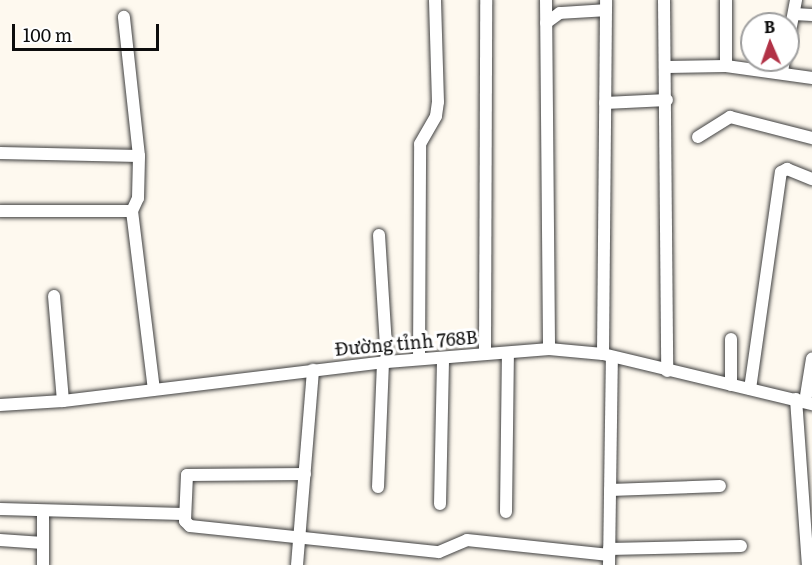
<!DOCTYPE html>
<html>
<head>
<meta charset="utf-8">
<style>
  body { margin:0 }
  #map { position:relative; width:812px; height:565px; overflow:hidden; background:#fef9ef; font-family:Literata,serif }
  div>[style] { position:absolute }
  .roads { filter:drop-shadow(0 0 2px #404040) drop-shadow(0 0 2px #404040) }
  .minor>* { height:12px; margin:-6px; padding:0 6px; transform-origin:6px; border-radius:6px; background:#fff }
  span { translate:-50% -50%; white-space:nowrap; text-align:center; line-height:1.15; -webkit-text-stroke:6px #fff; paint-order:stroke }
  .street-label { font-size:18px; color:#0d0d0d }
  .north { position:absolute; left:740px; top:12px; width:60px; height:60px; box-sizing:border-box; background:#fff; border:2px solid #9e9e9e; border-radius:50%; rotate:358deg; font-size:16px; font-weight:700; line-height:24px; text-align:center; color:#0d0d0d }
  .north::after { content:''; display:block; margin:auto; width:21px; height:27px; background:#b13246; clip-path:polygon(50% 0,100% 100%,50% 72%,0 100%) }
  .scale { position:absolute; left:12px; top:24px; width:147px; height:27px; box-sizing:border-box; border:3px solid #0d0d0d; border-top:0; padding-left:8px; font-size:18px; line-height:21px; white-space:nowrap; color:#0d0d0d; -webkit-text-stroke:4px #fff; paint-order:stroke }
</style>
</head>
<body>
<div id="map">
  <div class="roads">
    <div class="minor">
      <i style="left:546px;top:0;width:349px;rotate:89.5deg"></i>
      <i style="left:664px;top:0;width:371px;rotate:89.5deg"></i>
      <i style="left:726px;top:0;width:66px;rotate:90deg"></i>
      <i style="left:794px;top:14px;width:18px;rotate:3deg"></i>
      <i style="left:546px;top:23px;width:17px;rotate:-36deg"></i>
      <i style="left:560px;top:13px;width:46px;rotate:-3.7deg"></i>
      <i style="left:788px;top:42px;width:43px;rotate:-79.2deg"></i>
      <i style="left:667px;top:67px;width:59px;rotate:-1deg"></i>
      <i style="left:726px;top:66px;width:87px;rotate:7.9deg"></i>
      <i style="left:782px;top:72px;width:12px;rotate:-81deg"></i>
      <i style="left:605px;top:103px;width:62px;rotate:-2.8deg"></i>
      <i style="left:698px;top:137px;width:38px;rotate:-32deg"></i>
      <i style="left:730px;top:117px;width:85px;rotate:14.4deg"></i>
      <i style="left:0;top:153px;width:139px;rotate:1.2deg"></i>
      <i style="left:0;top:211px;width:132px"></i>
      <i style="left:132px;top:211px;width:14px;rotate:-65deg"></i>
      <i style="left:138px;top:198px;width:42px;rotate:-88.6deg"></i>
      <i style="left:139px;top:156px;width:140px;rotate:-96.2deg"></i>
      <i style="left:132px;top:211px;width:180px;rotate:83deg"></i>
      <i style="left:379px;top:235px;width:127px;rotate:86.4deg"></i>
      <i style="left:54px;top:296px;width:105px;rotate:85.1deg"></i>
      <i style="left:485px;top:354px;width:354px;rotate:-89.8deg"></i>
      <i style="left:603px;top:354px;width:354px;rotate:-89.5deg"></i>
      <i style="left:419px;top:359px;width:215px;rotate:-89.7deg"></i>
      <i style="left:420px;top:144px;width:32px;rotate:-60deg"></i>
      <i style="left:436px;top:116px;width:14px;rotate:-82deg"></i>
      <i style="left:438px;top:102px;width:102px;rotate:-91.7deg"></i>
      <i style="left:731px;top:385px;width:46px;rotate:-90deg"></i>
      <i style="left:750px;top:389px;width:219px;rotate:-81.9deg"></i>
      <i style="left:781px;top:172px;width:7px;rotate:-27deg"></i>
      <i style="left:787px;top:169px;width:27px;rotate:22deg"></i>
      <i style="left:796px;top:399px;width:166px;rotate:85.9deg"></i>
      <i style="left:805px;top:402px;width:44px;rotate:-80.8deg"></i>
      <i style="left:0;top:405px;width:63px;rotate:-3.6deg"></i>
      <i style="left:63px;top:401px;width:326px;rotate:-6.9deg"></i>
      <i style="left:387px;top:362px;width:163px;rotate:-4.6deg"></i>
      <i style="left:549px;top:349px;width:54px;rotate:5.3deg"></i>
      <i style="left:603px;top:354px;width:215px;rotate:13.5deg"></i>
      <i style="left:305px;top:474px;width:118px;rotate:179.5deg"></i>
      <i style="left:187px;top:475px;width:46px;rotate:92.5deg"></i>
      <i style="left:185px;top:521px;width:7px;rotate:45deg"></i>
      <i style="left:190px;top:526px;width:250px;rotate:6deg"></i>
      <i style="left:439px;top:552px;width:30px;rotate:-23deg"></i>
      <i style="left:467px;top:540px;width:143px;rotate:6deg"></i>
      <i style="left:378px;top:487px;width:125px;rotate:-87.7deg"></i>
      <i style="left:610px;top:490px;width:110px;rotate:-2.1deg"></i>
      <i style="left:440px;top:504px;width:146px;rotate:-88.8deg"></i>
      <i style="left:0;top:509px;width:183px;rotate:1.6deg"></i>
      <i style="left:506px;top:512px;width:159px;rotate:-89.3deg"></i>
      <i style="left:0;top:540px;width:43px;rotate:4deg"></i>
      <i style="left:609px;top:549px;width:132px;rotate:-1.3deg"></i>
      <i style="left:43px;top:565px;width:54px;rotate:-90deg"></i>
      <i style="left:297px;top:565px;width:196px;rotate:-85.3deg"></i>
      <i style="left:609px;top:565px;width:208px;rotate:-89.2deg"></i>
    </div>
  </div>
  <div class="street-label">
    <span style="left:406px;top:343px;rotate:-5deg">Đường tỉnh 768B</span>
  </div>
  <div class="north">B</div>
  <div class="scale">100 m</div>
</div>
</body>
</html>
